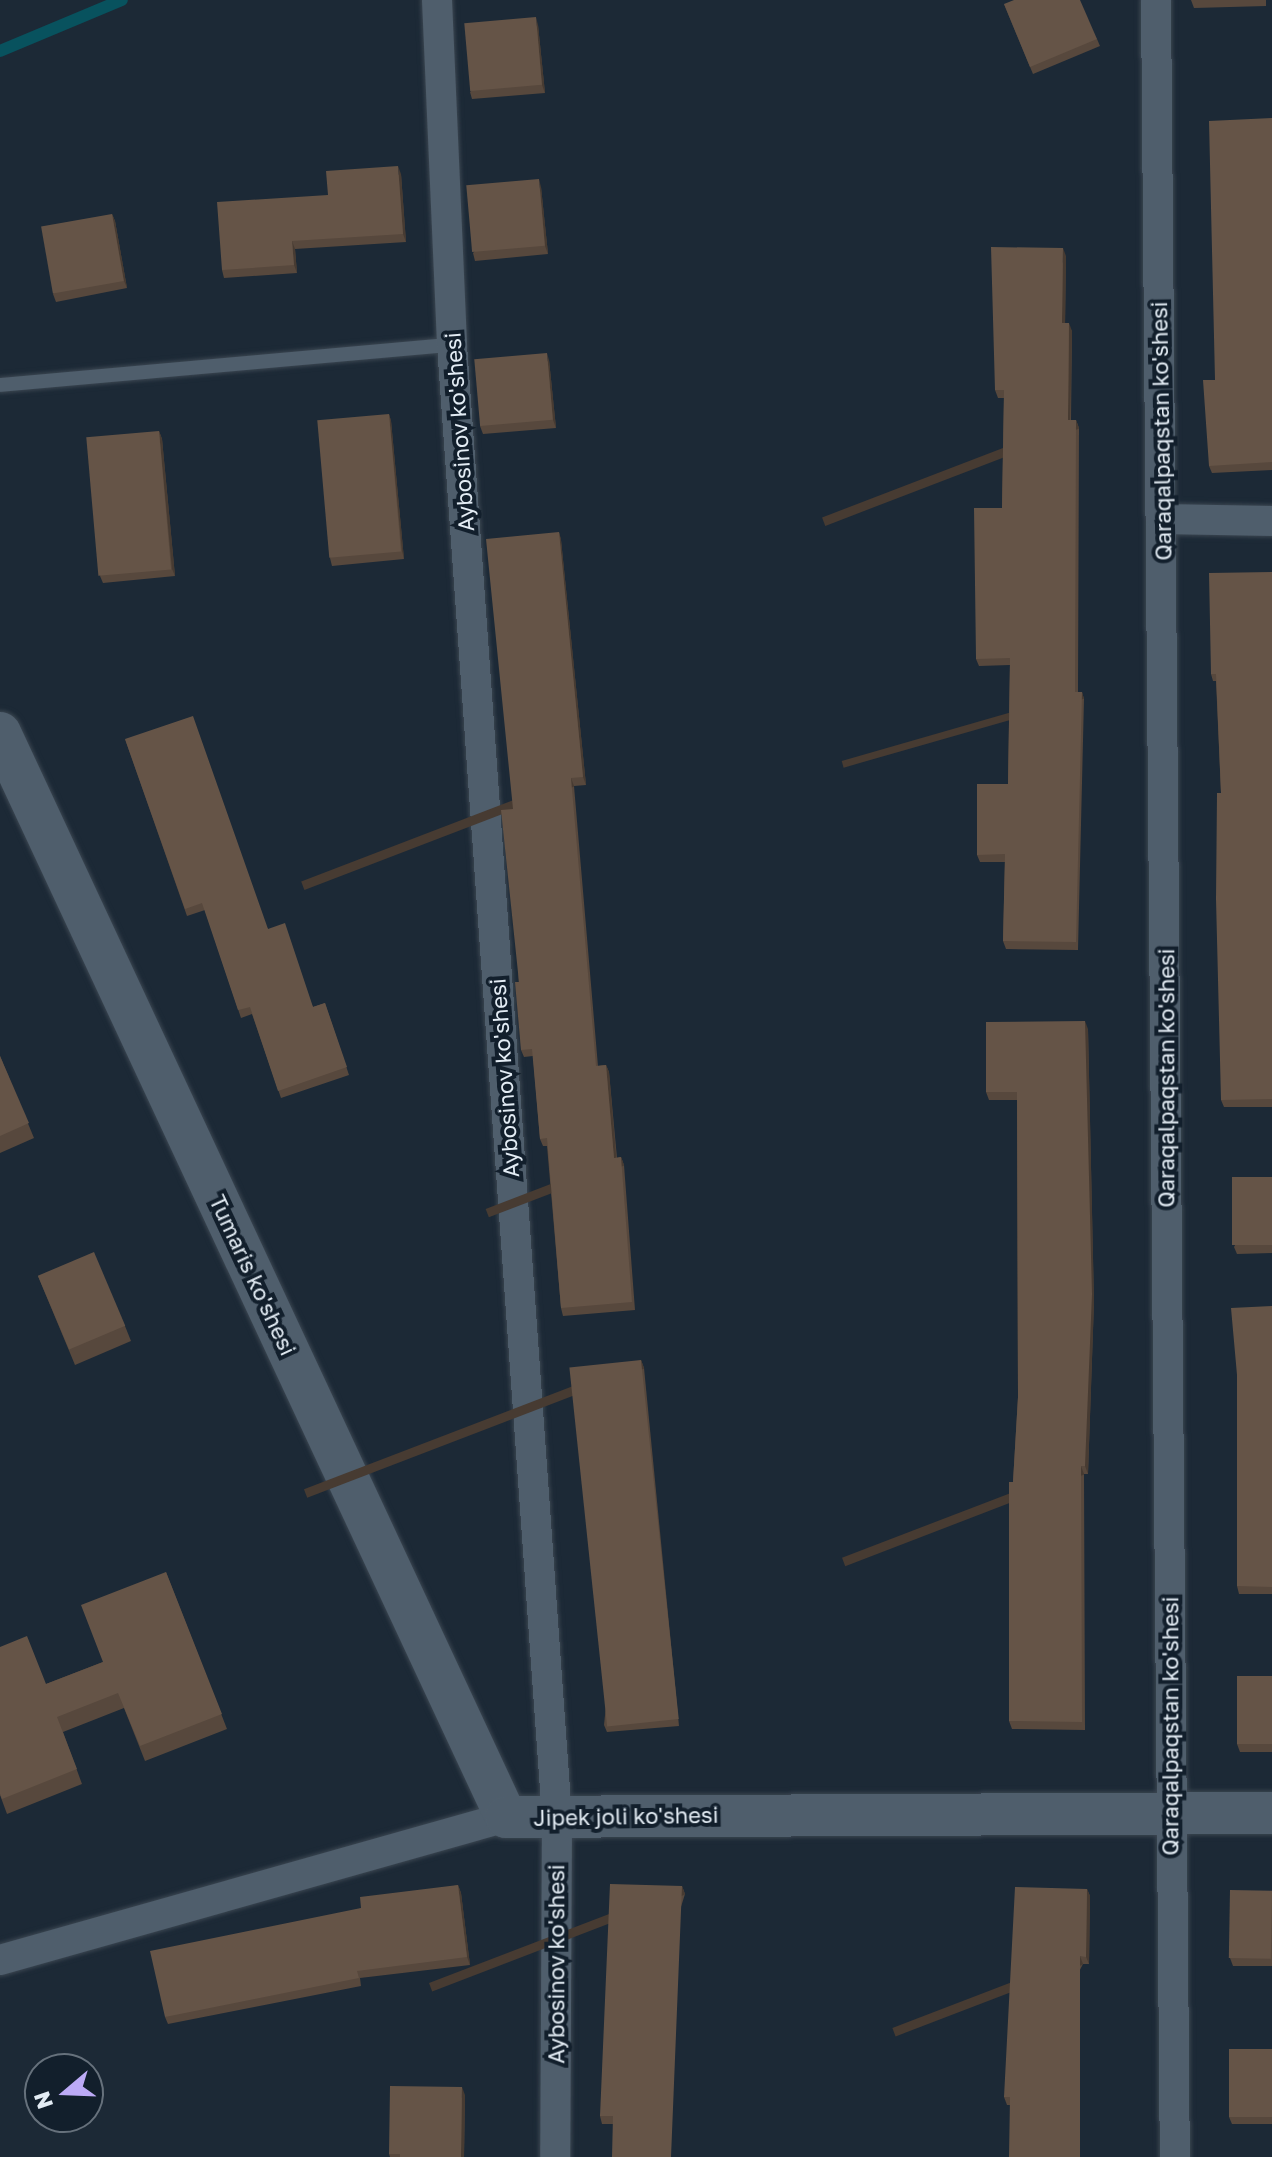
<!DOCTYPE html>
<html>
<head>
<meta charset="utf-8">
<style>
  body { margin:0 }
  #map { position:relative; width:1272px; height:2157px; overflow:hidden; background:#1c2936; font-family:"Golos Text",sans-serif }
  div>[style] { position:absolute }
  .stream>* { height:12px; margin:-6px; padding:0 6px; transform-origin:6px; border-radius:6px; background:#08525e }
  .roads { filter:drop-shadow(0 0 2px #3b4651) drop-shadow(0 0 2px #3b4651) }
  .lane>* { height:14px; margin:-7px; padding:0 7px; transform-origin:7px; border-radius:7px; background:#4f5e6c }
  .street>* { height:30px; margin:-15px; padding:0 15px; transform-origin:15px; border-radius:15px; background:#4f5e6c }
  .secondary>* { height:42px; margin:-21px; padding:0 21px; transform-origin:21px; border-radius:21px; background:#4f5e6c }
  .wall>* { inset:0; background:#57483d }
  .shaded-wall>* { inset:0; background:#473b32; transform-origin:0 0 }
  .building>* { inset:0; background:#655447; transform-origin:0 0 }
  span { translate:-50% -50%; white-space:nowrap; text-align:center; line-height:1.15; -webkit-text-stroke:8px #121f2c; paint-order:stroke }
  .street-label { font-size:22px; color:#e3ecf4 }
  .north { position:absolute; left:24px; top:2053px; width:80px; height:80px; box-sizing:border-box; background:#121f2c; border:2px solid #66717c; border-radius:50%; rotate:251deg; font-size:22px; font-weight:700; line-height:32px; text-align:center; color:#e3ecf4 }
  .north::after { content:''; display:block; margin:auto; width:28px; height:36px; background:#bcaaf6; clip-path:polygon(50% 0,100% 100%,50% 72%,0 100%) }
</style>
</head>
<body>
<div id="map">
  <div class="stream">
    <i style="left:0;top:51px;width:132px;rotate:-22.7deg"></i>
  </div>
  <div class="roads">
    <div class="lane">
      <i style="left:0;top:385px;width:454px;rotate:-5.1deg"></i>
    </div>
    <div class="street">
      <i style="left:437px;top:0;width:345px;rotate:87.5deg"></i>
      <i style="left:452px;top:345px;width:1476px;rotate:85.92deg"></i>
      <i style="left:557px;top:1817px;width:340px;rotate:90.3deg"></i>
      <i style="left:1156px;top:0;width:2157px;rotate:89.5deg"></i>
      <i style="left:1162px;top:519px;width:110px;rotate:1deg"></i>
      <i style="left:0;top:1960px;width:526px;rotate:-15.78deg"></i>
    </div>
    <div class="secondary">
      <i style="left:0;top:733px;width:1196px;rotate:64.98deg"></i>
      <i style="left:506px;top:1817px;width:766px;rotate:-0.3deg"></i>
    </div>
  </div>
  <div class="wall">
    <i style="clip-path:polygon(1191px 0,1266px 0,1266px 6px,1194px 8px)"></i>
    <i style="clip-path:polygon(1004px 4px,1097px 39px,1100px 46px,1033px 74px)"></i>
    <i style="clip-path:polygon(538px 25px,545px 93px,472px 99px,470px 92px)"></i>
    <i style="clip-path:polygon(1272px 118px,1272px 470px,1212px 473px,1209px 466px,1215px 380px)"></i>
    <i style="clip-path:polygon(401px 174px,406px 242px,295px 249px,297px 273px,224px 278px,222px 270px,328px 195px)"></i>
    <i style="clip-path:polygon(541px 187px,548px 254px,475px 261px,473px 253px)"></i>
    <i style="clip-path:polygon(112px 214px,115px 221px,127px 288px,56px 302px,53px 294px)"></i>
    <i style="clip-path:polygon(1066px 256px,1065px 323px,1072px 331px,1071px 420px,1076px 420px,1079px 428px,1078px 692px,1082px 692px,1084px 699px,1078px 950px,1006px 949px,1003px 941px,1005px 862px,980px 862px,977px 855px,1008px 784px,1010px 665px,979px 666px,976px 659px,1002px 508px,1004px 398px,998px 398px,995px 390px)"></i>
    <i style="clip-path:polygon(549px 360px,556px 428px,483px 434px,480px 426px)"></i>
    <i style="clip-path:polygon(389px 414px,391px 421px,404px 559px,332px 566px,330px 558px)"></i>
    <i style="clip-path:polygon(159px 431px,162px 439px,175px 576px,103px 583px,100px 576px)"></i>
    <i style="clip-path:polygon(559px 532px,561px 540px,586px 785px,574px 786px,598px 1066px,606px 1065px,609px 1072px,617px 1158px,621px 1157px,624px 1165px,635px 1310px,563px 1316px,561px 1308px,547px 1146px,543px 1146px,540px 1139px,533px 1056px,524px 1057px,521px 1050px,513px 809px)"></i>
    <i style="clip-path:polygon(1272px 572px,1272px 1107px,1224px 1107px,1221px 1100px,1221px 793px,1216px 681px,1213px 681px,1211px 674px)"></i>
    <i style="clip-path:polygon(125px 739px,268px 929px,313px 1007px,325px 1003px,349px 1075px,281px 1098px,252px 1014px,241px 1018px,205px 910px,187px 916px)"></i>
    <i style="clip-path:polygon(1088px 1029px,1094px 1302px,1088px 1474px,1084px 1474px,1085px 1730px,1012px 1729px,1009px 1721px,1013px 1482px,1018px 1397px,1017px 1100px,989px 1100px,986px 1092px)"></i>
    <i style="clip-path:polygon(0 1056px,34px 1138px,0 1153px)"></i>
    <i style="clip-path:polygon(1272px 1177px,1272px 1253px,1237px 1254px,1234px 1247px)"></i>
    <i style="clip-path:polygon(38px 1276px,125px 1326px,131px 1341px,75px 1365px)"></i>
    <i style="clip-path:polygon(1272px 1306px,1272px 1594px,1239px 1594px,1237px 1586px)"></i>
    <i style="clip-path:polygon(641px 1360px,644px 1368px,679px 1726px,607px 1732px,604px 1725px)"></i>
    <i style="clip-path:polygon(166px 1572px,227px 1729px,145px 1761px,124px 1708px,63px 1732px,82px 1784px,7px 1814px,0 1795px,46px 1684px,103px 1662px)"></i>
    <i style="clip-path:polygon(1272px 1676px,1272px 1752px,1240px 1752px,1237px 1744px)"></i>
    <i style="clip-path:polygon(458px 1885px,461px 1893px,470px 1965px,360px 1978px,361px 1986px,168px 2024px,165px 2017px,361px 1908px)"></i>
    <i style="clip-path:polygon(682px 1886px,685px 1894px,613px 2124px,602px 2124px,600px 2116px)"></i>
    <i style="clip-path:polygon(1087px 1889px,1090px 1896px,1089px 1964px,1083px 1964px,1010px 2105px,1007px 2105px,1004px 2097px)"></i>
    <i style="clip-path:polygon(1272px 1891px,1272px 1966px,1233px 1966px,1230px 1958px)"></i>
    <i style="clip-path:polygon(1272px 2049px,1272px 2124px,1232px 2124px,1229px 2117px)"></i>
    <i style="clip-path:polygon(465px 2095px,464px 2157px,390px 2157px,389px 2154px)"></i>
  </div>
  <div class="shaded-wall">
    <i style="clip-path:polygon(536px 17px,538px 25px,545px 93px,542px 85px)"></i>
    <i style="clip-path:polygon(398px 166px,401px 174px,406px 242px,403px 234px)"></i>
    <i style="clip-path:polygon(539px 179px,541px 187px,548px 254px,545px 246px)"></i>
    <i style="clip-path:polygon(112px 214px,115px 221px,127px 288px,124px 281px)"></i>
    <i style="clip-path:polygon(292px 241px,295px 249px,297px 273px,294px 265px)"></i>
    <i style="clip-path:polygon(1063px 248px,1066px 256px,1065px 331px,1062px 323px)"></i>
    <i style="clip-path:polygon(1069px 323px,1072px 331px,1070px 428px,1068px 420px)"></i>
    <i style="clip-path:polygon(547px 353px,549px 360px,556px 428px,553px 420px)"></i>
    <i style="clip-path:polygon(389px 414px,391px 421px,404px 559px,402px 551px)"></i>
    <i style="left:1076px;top:420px;width:9px;height:272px;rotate:69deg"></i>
    <i style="clip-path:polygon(159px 431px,162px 439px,175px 576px,172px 569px)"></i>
    <i style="clip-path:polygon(559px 532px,561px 540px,586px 785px,583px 777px)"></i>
    <i style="left:1082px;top:692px;width:7px;height:250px;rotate:74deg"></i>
    <i style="left:571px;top:778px;width:9px;height:289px;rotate:69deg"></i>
    <i style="clip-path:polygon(1085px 1021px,1088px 1029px,1094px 1302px,1088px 1474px,1085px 1466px)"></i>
    <i style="clip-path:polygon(606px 1065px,609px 1072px,617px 1166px,614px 1158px)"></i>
    <i style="left:621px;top:1157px;width:9px;height:145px;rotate:69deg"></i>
    <i style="left:641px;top:1360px;width:9px;height:361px;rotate:69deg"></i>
    <i style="left:1081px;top:1466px;width:9px;height:256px;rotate:69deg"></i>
    <i style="clip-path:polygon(458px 1885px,461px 1893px,470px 1965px,467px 1957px)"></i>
    <i style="left:682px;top:1886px;width:9px;height:271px;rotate:69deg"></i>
    <i style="clip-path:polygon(1087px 1889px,1090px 1896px,1089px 1964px,1086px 1957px)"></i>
    <i style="left:1080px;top:1956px;width:9px;height:201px;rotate:69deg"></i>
    <i style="clip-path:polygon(462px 2087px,465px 2095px,464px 2157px,461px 2157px)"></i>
  </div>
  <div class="building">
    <i style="clip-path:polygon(1014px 0,1080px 0,1097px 39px,1030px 67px,1004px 4px)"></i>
    <i style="left:536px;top:17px;width:68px;height:72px;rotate:85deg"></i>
    <i style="clip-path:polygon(1272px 118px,1272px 462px,1209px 466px,1203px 380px,1215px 380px,1209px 121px)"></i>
    <i style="clip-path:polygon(398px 166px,403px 234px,292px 241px,294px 265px,222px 270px,217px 202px,328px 195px,326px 171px)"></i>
    <i style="left:539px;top:179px;width:67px;height:73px;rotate:85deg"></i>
    <i style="left:112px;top:214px;width:68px;height:72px;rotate:80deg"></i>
    <i style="clip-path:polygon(991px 247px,1063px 248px,1062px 323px,1069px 323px,1068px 420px,1076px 420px,1075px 692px,1082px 692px,1076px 942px,1003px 941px,1005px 854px,977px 855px,977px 784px,1008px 784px,1010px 658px,976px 659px,974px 508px,1002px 508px,1004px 390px,995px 390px)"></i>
    <i style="left:547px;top:353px;width:67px;height:73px;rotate:85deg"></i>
    <i style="left:389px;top:414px;width:138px;height:72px;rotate:85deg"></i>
    <i style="left:159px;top:431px;width:139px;height:73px;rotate:85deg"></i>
    <i style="clip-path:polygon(559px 532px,583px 777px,571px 778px,596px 1066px,606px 1065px,614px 1158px,621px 1157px,632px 1302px,561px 1308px,547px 1138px,540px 1139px,532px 1049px,521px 1050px,515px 982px,519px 982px,501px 810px,513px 809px,486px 539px)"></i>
    <i style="clip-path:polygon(1272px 572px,1272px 1099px,1221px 1100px,1216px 899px,1217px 793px,1221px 793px,1216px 674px,1211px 674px,1209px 573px)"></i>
    <i style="clip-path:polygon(193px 716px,268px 929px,285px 923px,313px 1007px,325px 1003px,347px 1067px,278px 1091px,250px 1007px,238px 1010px,202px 903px,185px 909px,125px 739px)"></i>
    <i style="clip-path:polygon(1085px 1021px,1092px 1294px,1085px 1466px,1081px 1466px,1082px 1722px,1009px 1721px,1009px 1482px,1013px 1482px,1018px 1397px,1017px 1092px,986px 1092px,986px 1022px)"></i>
    <i style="clip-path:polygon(0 1056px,29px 1123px,0 1136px)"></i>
    <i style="left:1272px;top:1177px;width:68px;height:40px;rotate:90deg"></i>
    <i style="left:94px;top:1252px;width:80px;height:61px;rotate:67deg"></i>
    <i style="clip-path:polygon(1272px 1306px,1272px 1587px,1237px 1586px,1237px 1375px,1231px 1308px)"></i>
    <i style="left:641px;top:1360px;width:361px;height:72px;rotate:84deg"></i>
    <i style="clip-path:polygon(166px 1572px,222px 1714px,140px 1746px,118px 1693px,57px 1717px,77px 1769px,2px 1799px,0 1794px,0 1647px,27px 1636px,46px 1684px,103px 1662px,81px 1605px)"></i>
    <i style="left:1237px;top:1676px;width:35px;height:68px"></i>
    <i style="clip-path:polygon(610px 1884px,682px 1886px,671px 2157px,612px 2157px,613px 2116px,600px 2116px)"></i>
    <i style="clip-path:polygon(458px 1885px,467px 1957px,357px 1971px,359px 1978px,165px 2017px,150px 1951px,361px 1908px,360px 1897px)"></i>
    <i style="clip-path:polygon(1015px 1887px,1087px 1889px,1086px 1957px,1080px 1956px,1080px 2157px,1009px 2157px,1010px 2097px,1004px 2097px)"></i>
    <i style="left:1230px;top:1890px;width:42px;height:68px;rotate:1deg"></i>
    <i style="left:1229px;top:2049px;width:43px;height:68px"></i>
    <i style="clip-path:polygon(390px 2086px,462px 2087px,461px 2157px,400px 2157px,400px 2154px,389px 2154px)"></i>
  </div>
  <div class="street-label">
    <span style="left:1161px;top:431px;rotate:-91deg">Qaraqalpaqstan ko'shesi</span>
    <span style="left:459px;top:432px;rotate:-94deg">Aybosinov ko'shesi</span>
    <span style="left:504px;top:1078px;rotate:-94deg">Aybosinov ko'shesi</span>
    <span style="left:1166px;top:1078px;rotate:-90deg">Qaraqalpaqstan ko'shesi</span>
    <span style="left:253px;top:1275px;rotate:65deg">Tumaris ko'shesi</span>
    <span style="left:1170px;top:1726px;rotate:-90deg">Qaraqalpaqstan ko'shesi</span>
    <span style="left:626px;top:1816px;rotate:-1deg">Jipek joli ko'shesi</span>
    <span style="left:556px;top:1964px;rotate:-90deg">Aybosinov ko'shesi</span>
  </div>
  <div class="north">N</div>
</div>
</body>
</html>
